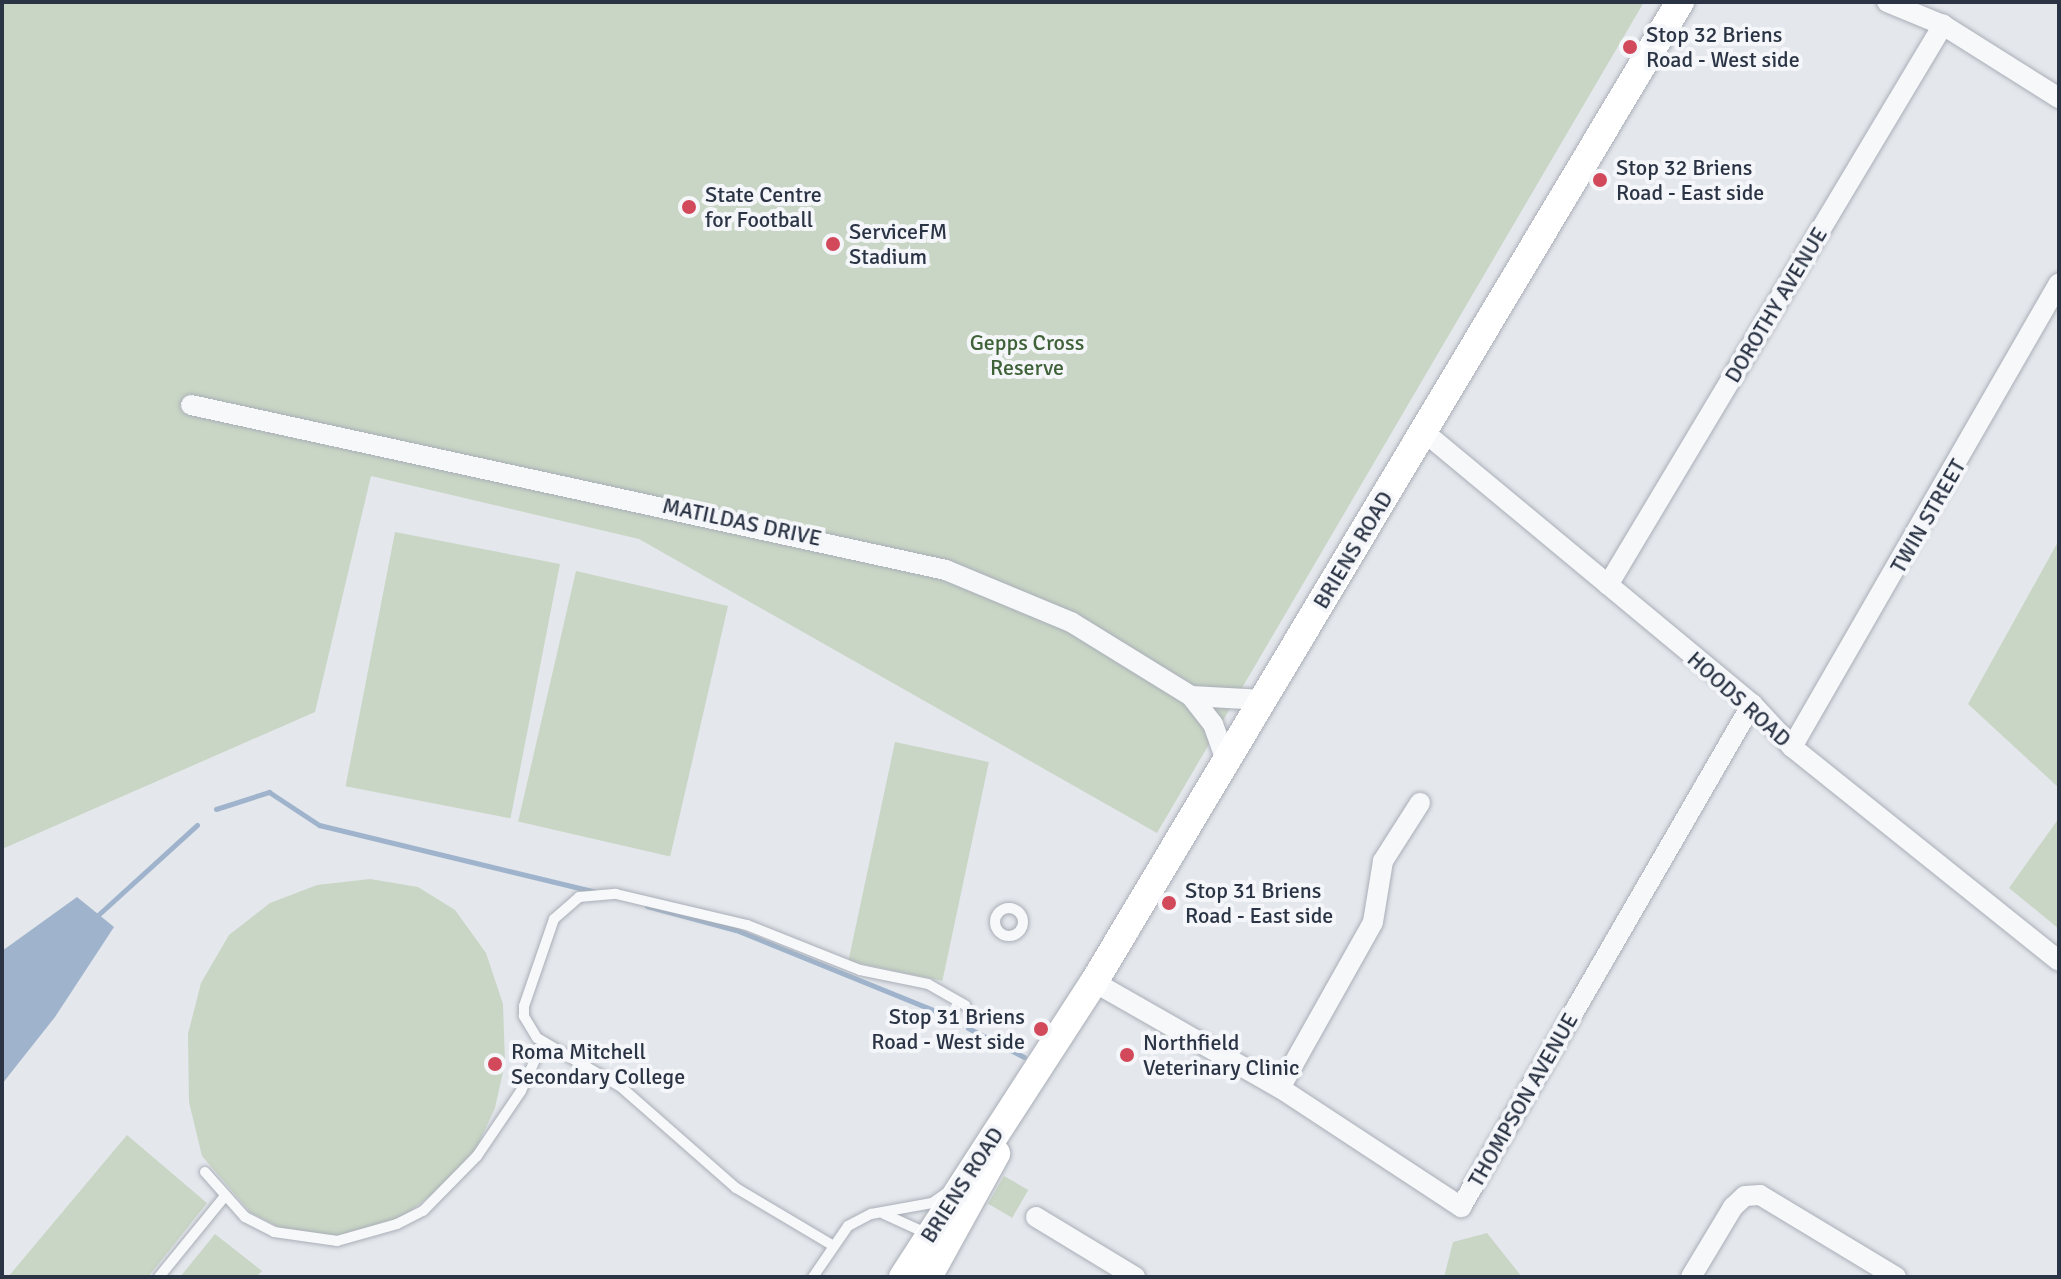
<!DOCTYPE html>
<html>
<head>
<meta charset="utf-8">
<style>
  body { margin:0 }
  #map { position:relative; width:2061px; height:1279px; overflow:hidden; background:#e4e7ec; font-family:Signika,sans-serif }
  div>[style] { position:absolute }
  .green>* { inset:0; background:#c9d6c5; transform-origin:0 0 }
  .water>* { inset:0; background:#9fb4cc }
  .stream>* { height:5px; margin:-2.5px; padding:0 2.5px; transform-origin:2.5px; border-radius:2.5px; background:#9fb4cc }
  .roads { filter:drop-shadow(0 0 2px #a9aeb7) drop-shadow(0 0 2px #a9aeb7) }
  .service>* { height:10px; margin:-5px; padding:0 5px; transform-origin:5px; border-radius:5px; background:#f7f8fa }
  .service>.ring { margin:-5px; padding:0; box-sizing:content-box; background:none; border:10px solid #f7f8fa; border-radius:50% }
  .minor>* { height:20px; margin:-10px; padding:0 10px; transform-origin:10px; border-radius:10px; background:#f7f8fa }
  .secondary>* { height:28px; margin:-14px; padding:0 14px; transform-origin:14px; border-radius:14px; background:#fff }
  .dots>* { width:22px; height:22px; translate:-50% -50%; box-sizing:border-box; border:4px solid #f4f6f9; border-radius:50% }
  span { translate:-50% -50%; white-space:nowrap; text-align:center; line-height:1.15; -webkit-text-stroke:8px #f4f6f9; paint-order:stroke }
  .poi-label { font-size:22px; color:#2b3445 }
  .left { translate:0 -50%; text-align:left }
  .right { translate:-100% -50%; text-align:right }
  .street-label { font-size:22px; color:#2b3445 }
  .park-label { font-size:22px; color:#3f6138 }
  .frame { position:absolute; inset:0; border:4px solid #2b3445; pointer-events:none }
</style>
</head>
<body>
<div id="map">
  <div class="green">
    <i style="clip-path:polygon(2px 2px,1644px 2px,1157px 833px,639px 539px,371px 476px,315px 712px,2px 849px)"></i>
    <i style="left:395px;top:532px;width:168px;height:259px;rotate:11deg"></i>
    <i style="clip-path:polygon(2059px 540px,2059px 788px,1968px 704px)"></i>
    <i style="left:576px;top:571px;width:156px;height:257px;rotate:13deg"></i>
    <i style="left:895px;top:742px;width:96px;height:224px;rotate:12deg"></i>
    <i style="clip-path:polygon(2059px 818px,2059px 929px,2009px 888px)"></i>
    <i style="clip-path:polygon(370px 879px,418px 887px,455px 910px,486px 953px,503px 1004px,505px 1063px,495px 1108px,476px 1149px,435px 1192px,400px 1219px,345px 1236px,289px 1232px,251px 1213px,202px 1156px,189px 1102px,188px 1034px,201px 983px,229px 935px,270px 903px,317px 885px)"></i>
    <i style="clip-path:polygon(127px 1135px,207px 1203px,148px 1277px,8px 1277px)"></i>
    <i style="left:1004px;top:1176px;width:28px;height:32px;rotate:30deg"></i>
    <i style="clip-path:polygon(1487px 1233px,1522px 1277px,1444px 1277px,1453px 1242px)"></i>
    <i style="clip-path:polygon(215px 1234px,262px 1271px,256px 1277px,180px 1277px)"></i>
  </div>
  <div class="water">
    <i style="clip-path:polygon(77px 897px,114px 927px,55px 1017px,2px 1084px,2px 951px)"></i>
  </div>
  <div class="stream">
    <i style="left:216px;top:809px;width:56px;rotate:-17.8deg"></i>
    <i style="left:269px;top:792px;width:60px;rotate:33.4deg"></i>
    <i style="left:319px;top:825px;width:284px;rotate:13.6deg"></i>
    <i style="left:647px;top:906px;width:92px;rotate:15.1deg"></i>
    <i style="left:736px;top:930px;width:223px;rotate:22.1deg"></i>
    <i style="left:98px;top:915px;width:134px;rotate:-42.3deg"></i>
    <i style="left:968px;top:1028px;width:63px;rotate:27.4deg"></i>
  </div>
  <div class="roads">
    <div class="service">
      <i class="ring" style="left:995px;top:908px;width:18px;height:18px"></i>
      <i style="left:205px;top:1172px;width:60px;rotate:48.4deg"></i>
      <i style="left:245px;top:1217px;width:33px;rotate:27deg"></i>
      <i style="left:274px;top:1232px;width:64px;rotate:8.1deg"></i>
      <i style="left:337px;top:1241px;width:62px;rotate:-15.8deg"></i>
      <i style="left:397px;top:1224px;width:29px;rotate:-27deg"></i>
      <i style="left:423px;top:1211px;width:77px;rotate:-45.5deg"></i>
      <i style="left:477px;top:1156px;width:78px;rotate:-55.9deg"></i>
      <i style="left:521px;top:1091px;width:54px;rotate:-65.8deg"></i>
      <i style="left:884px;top:1214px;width:48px;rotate:24.4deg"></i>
      <i style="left:832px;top:1245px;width:112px;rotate:-149.3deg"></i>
      <i style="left:736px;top:1188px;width:153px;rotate:-138.7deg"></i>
      <i style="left:621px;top:1087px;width:97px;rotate:-149.7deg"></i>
      <i style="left:537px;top:1038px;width:26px;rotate:-121deg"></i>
      <i style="left:524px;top:1016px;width:10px;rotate:-90deg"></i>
      <i style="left:524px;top:1006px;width:92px;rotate:-71deg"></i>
      <i style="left:554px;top:919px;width:33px;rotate:-41deg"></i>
      <i style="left:579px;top:897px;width:37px;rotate:-5deg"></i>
      <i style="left:616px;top:894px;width:135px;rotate:13.3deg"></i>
      <i style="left:747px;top:925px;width:122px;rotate:21.7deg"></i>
      <i style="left:860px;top:970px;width:69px;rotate:11.6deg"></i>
      <i style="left:928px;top:984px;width:43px;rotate:29.6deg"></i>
      <i style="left:159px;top:1277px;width:104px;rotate:-50.8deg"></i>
      <i style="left:813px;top:1277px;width:62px;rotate:-55.5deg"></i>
      <i style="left:848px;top:1226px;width:26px;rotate:-28deg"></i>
      <i style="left:871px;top:1214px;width:62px;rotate:-10.2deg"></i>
      <i style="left:932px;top:1203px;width:16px;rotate:-35deg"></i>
    </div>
    <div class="minor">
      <i style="left:1887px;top:2px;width:61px;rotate:22.3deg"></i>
      <i style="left:1943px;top:25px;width:137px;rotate:32.2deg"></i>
      <i style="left:191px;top:405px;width:773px;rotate:12.33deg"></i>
      <i style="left:946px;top:570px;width:135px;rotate:22.6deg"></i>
      <i style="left:1071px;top:622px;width:141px;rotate:31.7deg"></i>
      <i style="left:1191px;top:696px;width:36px;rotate:52deg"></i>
      <i style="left:1213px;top:724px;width:41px;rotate:70.3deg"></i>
      <i style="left:1423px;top:431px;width:428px;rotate:39.7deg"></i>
      <i style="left:1752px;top:704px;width:59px;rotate:47.1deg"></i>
      <i style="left:1792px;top:747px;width:342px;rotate:38.7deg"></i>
      <i style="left:1608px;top:585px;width:653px;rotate:-59.11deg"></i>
      <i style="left:1191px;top:696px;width:73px;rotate:3.1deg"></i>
      <i style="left:1792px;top:747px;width:535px;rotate:-60.08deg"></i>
      <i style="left:1094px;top:982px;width:214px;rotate:29.7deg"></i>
      <i style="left:1280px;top:1088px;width:217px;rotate:33.3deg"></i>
      <i style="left:1461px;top:1207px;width:581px;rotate:-59.95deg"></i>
      <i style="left:1280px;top:1088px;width:190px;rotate:-60.7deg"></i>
      <i style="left:1373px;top:922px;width:62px;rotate:-80.7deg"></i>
      <i style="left:1383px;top:861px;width:69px;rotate:-57.5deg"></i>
      <i style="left:1036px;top:1217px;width:116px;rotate:31.2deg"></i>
      <i style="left:1691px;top:1277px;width:82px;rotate:-59deg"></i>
      <i style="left:1733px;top:1207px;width:16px;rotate:-43deg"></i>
      <i style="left:1745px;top:1196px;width:15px;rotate:-4deg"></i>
      <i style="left:1760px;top:1195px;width:159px;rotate:31.1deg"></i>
    </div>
    <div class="secondary">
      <i style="left:903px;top:1277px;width:351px;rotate:-57.1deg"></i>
      <i style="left:1094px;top:982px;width:1142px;rotate:-59.12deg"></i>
      <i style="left:928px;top:1277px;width:141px;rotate:-61.1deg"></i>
    </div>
  </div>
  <div class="dots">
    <i style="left:1630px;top:47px;background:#d1495b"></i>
    <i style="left:1600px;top:180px;background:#d1495b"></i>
    <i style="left:689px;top:207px;background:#d1495b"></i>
    <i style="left:833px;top:244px;background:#d1495b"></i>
    <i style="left:1169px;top:903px;background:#d1495b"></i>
    <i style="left:1041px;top:1029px;background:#d1495b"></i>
    <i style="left:1127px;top:1055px;background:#d1495b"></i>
    <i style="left:495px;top:1064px;background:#d1495b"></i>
  </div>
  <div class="poi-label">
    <span class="left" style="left:1646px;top:47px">Stop 32 Briens<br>Road - West side</span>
    <span class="left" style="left:1616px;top:180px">Stop 32 Briens<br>Road - East side</span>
    <span class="left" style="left:705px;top:207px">State Centre<br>for Football</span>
    <span class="left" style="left:849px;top:244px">ServiceFM<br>Stadium</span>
    <span class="left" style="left:1185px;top:903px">Stop 31 Briens<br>Road - East side</span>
    <span class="right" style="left:1025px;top:1029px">Stop 31 Briens<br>Road - West side</span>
    <span class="left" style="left:1143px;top:1055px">Northfield<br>Veterinary Clinic</span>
    <span class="left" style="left:511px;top:1064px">Roma Mitchell<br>Secondary College</span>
  </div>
  <div class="street-label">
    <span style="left:1776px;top:305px;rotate:-59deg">DOROTHY AVENUE</span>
    <span style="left:1928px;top:516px;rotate:-60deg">TWIN STREET</span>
    <span style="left:742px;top:522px;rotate:12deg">MATILDAS DRIVE</span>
    <span style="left:1353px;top:550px;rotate:-59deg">BRIENS ROAD</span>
    <span style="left:1739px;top:699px;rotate:42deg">HOODS ROAD</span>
    <span style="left:1523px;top:1100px;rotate:-60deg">THOMPSON AVENUE</span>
    <span style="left:962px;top:1185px;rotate:-57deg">BRIENS ROAD</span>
  </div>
  <div class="park-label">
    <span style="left:1027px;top:355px">Gepps Cross<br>Reserve</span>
  </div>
  <div class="frame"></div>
</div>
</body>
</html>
